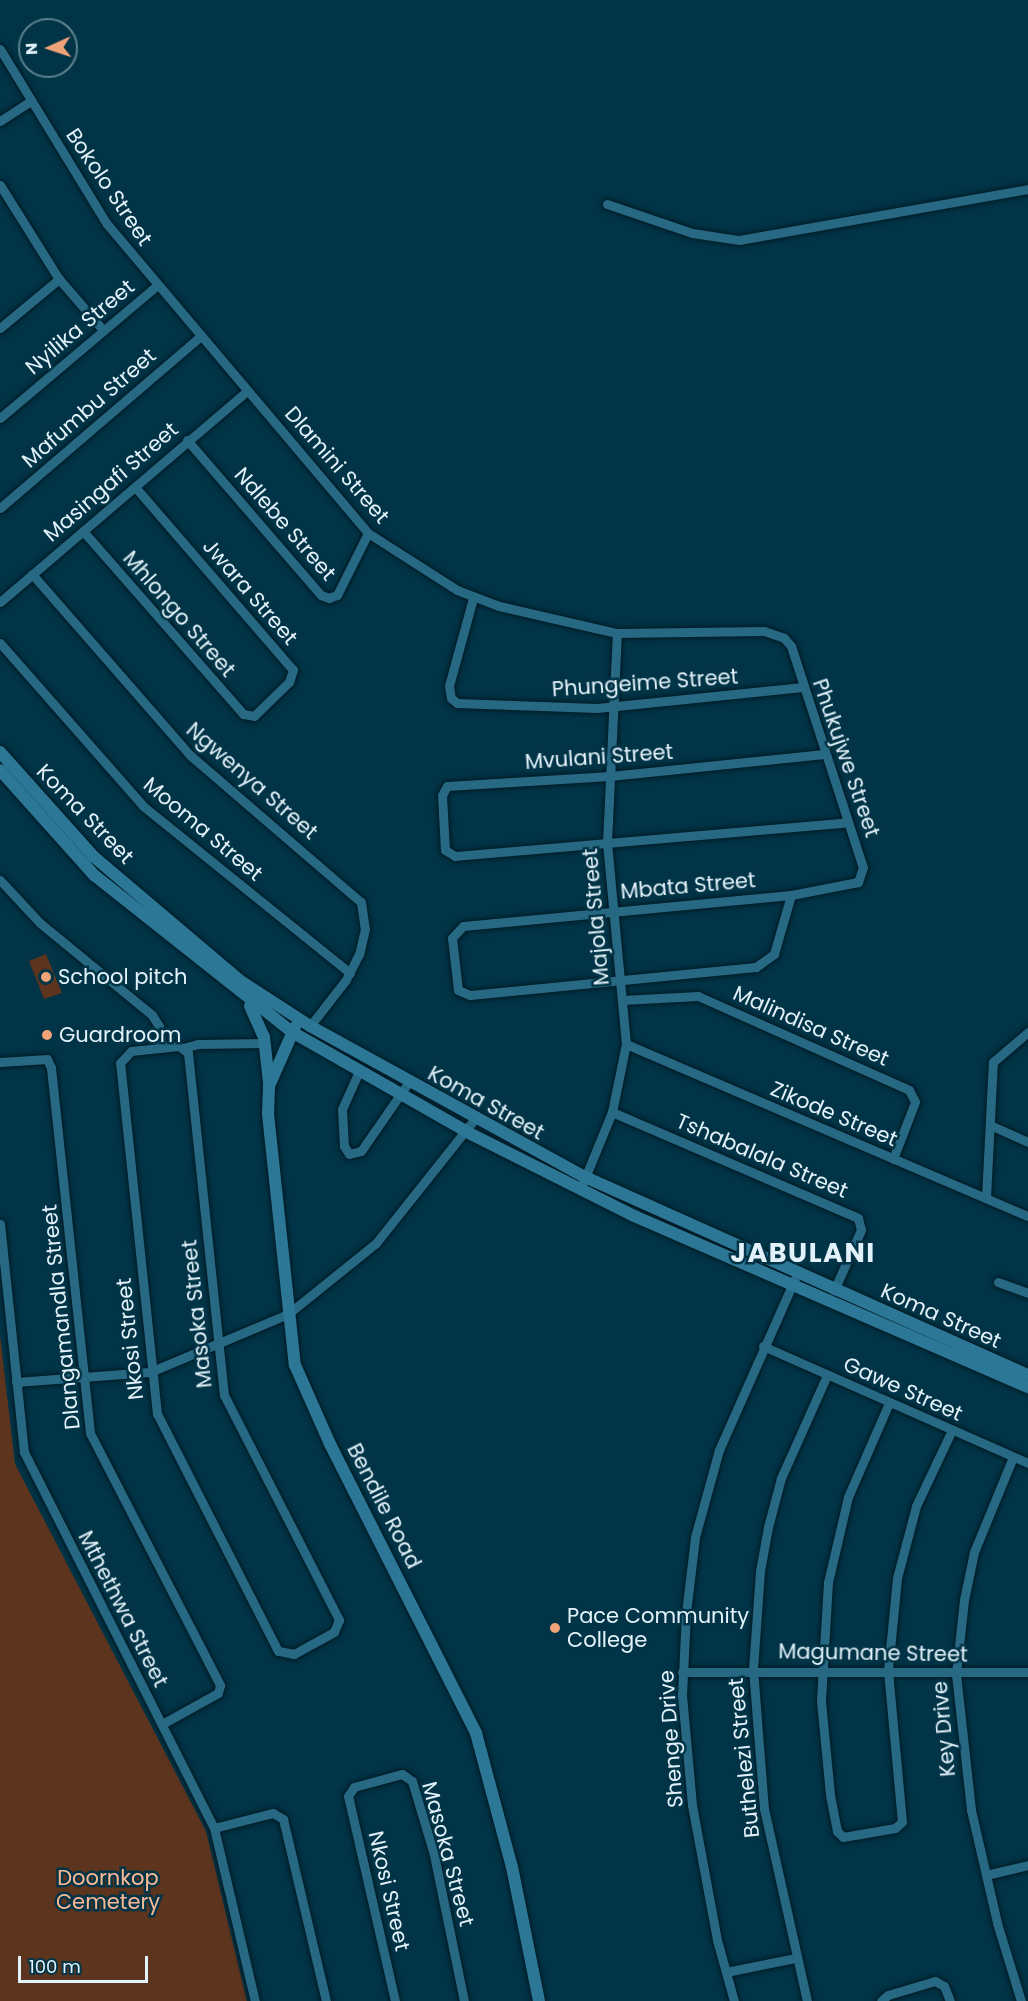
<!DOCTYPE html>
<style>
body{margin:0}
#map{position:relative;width:1028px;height:2001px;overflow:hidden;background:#013446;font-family:Poppins,sans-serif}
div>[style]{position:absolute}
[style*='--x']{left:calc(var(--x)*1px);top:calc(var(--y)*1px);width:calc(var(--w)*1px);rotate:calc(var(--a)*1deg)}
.green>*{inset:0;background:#5d351f}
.roads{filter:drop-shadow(0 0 2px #001a25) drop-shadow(0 0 2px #001a25)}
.street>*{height:9px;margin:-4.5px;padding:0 4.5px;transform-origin:4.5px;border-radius:4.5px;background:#276883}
.secondary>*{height:12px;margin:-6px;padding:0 6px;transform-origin:6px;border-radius:6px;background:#2d7796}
.dots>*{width:16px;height:16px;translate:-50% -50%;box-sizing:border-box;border:3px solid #013446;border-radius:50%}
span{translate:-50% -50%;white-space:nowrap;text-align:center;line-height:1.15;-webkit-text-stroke:5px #013446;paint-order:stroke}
.street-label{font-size:21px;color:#e3f2fa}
.poi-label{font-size:21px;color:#e3f2fa}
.left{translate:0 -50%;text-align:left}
.park-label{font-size:21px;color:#fcb996}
.district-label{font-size:27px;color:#e3f2fa;font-weight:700;letter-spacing:1.5px}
.north{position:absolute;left:18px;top:18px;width:60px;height:60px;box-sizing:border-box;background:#013446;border:2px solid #5b808e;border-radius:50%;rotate:267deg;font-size:16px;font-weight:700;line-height:24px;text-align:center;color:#e3f2fa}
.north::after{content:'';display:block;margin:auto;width:21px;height:27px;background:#f0a279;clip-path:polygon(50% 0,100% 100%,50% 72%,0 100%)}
.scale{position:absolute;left:18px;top:1956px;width:130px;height:27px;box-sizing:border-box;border:3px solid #e3f2fa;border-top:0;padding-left:8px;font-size:18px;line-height:21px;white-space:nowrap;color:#e3f2fa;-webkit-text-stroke:4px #013446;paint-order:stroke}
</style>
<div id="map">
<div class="green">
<i style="clip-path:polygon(46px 954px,62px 993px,44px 999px,29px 961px)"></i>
<i style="clip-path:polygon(0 1335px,15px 1464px,206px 1831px,247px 2001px,0 2001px)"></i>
</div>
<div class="roads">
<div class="street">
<i style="--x:0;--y:49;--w:205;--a:58.6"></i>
<i style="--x:107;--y:224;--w:404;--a:49.8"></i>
<i style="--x:368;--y:533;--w:106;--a:32.6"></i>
<i style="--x:457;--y:590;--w:45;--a:20.9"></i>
<i style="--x:499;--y:606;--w:121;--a:12.9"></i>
<i style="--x:617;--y:633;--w:147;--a:-0.8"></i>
<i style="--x:764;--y:631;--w:21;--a:19"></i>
<i style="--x:784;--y:638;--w:11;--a:49"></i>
<i style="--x:791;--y:646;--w:232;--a:72"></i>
<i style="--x:863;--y:867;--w:16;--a:108"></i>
<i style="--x:858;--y:882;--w:68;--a:169"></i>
<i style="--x:791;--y:895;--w:329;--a:174.6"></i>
<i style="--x:463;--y:926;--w:16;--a:133"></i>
<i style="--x:452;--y:938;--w:52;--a:83.4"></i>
<i style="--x:458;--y:990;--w:13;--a:23"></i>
<i style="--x:470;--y:995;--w:287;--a:-5.6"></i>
<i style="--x:756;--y:967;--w:22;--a:-36"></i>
<i style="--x:774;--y:954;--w:61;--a:-73.9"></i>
<i style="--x:0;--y:121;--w:37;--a:-33"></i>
<i style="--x:0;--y:185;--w:111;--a:57.9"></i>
<i style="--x:59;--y:279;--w:67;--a:49.2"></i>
<i style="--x:607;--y:204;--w:90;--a:18.8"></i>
<i style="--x:692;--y:233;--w:48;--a:8.5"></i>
<i style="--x:739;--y:240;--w:293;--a:-10"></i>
<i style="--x:0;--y:328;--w:77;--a:-39.7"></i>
<i style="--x:0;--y:418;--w:204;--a:-40.2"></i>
<i style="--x:187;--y:440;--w:205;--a:49.2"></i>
<i style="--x:321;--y:595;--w:9;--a:21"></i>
<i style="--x:329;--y:598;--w:9;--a:-21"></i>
<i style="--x:337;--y:595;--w:69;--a:-63.4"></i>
<i style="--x:0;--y:508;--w:265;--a:-40.6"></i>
<i style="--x:83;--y:531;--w:243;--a:48.8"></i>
<i style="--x:243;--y:714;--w:11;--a:10"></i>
<i style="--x:254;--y:716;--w:49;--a:-44.2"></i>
<i style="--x:289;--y:682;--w:13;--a:-72"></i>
<i style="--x:293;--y:670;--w:242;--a:-130.8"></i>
<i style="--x:32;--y:574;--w:242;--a:48.9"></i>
<i style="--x:191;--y:756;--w:224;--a:40.7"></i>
<i style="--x:361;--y:902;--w:27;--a:82"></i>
<i style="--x:365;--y:929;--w:26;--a:103"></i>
<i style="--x:359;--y:954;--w:30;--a:117"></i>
<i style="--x:345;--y:981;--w:57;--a:127.9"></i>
<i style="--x:473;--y:598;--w:91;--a:105.3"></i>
<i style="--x:449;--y:686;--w:12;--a:81"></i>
<i style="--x:451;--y:698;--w:8;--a:40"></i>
<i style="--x:457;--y:703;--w:140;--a:2"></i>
<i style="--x:597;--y:708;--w:207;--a:-5.8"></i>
<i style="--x:0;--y:602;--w:325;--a:-40.5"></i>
<i style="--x:0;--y:643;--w:217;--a:48.7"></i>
<i style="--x:143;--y:806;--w:266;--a:38.9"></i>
<i style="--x:824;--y:754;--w:215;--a:174.1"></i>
<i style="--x:610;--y:776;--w:163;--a:176.5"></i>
<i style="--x:447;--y:786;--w:10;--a:119"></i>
<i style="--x:442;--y:795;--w:55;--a:86.9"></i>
<i style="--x:445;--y:850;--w:12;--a:31"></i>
<i style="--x:455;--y:856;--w:394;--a:-4.9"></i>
<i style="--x:0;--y:880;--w:59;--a:47.1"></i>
<i style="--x:40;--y:923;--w:145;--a:39.4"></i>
<i style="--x:152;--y:1015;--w:13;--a:58"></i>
<i style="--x:159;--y:1026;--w:22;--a:82"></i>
<i style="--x:622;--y:1000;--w:76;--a:-3"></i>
<i style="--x:698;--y:996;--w:231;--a:24"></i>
<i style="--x:909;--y:1090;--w:13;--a:63"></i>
<i style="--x:915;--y:1102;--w:61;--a:111.1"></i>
<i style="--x:626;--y:1044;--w:437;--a:23.2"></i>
<i style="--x:179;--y:1046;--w:11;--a:38"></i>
<i style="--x:188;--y:1053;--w:344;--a:84"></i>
<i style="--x:224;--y:1395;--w:253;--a:62.9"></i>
<i style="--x:339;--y:1620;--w:13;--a:113"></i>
<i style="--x:334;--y:1632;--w:46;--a:151.2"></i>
<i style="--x:294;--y:1654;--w:16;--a:-169"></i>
<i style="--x:278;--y:1651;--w:266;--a:-117"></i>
<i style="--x:157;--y:1414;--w:353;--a:-96"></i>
<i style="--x:120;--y:1063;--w:16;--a:-47"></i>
<i style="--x:131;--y:1051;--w:48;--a:-5.9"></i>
<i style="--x:183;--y:1048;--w:16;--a:-15"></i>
<i style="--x:198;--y:1044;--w:67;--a:-0.9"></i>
<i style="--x:0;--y:1062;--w:47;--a:-3.7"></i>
<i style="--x:47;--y:1059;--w:10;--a:66"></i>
<i style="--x:51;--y:1068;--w:367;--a:83.9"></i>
<i style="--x:90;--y:1433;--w:284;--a:62.7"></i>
<i style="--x:220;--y:1685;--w:8;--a:104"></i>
<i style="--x:218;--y:1693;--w:64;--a:151"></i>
<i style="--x:360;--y:1069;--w:44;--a:114.2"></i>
<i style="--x:342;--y:1109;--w:37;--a:87"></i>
<i style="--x:344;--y:1146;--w:9;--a:58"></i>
<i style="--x:349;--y:1154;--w:12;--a:-14"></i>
<i style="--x:361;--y:1151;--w:83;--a:-55.3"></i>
<i style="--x:612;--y:1112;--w:268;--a:23.3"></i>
<i style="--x:858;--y:1218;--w:12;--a:76"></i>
<i style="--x:861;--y:1230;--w:66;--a:114.2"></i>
<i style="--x:990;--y:1125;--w:42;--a:24.1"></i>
<i style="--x:580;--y:1190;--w:84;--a:-67.7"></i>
<i style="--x:612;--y:1112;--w:69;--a:-78.4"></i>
<i style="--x:626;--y:1044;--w:202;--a:-95.4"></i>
<i style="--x:607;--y:843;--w:210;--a:-87.3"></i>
<i style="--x:986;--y:1198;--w:136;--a:-87.1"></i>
<i style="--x:993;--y:1062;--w:46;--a:-40.6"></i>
<i style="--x:0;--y:1224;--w:229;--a:84"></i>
<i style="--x:24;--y:1452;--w:421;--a:63.2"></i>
<i style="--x:214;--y:1828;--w:178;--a:76.7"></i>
<i style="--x:998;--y:1282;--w:32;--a:20"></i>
<i style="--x:763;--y:1346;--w:290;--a:23.8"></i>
<i style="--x:16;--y:1382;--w:134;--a:-4.3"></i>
<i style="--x:150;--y:1372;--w:150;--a:-22.8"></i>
<i style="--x:288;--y:1314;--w:113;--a:-38.9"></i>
<i style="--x:376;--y:1243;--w:157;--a:-51.5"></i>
<i style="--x:889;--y:1403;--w:103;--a:113.6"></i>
<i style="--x:848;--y:1497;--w:87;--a:103.2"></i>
<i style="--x:828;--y:1582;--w:119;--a:93.4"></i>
<i style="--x:821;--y:1701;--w:94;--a:84.5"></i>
<i style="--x:830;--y:1795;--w:37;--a:79"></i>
<i style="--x:837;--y:1831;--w:8;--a:45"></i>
<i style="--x:843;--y:1837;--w:53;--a:-9.8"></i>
<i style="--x:895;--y:1828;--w:9;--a:-41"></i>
<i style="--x:902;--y:1822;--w:153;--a:-95.3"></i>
<i style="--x:888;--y:1670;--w:92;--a:-84.4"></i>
<i style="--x:897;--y:1578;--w:74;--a:-75.2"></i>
<i style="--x:916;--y:1506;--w:84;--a:-64.7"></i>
<i style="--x:1013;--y:1457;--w:103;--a:112.3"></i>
<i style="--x:974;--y:1552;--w:49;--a:101.8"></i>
<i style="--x:964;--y:1600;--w:74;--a:96.2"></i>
<i style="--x:956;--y:1674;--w:137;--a:83.7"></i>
<i style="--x:971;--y:1810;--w:116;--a:77"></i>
<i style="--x:997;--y:1923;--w:82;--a:72.9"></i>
<i style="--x:682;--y:1672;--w:346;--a:0"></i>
<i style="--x:214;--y:1828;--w:61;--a:-14.3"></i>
<i style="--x:273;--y:1813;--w:12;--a:31"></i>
<i style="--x:283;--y:1819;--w:187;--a:76.7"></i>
<i style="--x:986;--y:1875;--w:43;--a:-13.4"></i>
<i style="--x:726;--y:1972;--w:70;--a:-11.5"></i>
<i style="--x:395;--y:2001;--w:210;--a:-102.9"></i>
<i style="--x:348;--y:1796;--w:11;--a:-56"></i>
<i style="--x:354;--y:1787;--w:50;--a:-15.2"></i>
<i style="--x:402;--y:1774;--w:12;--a:35"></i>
<i style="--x:412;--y:1781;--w:77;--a:73.4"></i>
<i style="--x:434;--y:1855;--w:149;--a:78.4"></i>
<i style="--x:734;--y:2001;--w:63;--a:-105.6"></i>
<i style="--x:717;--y:1940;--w:137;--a:-100.5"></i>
<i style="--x:692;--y:1805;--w:110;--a:-95.2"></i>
<i style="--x:682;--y:1695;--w:82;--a:-87.2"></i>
<i style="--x:686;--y:1613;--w:77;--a:-83.2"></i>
<i style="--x:695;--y:1537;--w:90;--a:-74.6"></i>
<i style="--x:719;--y:1450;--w:193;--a:-66.1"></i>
<i style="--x:807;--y:2001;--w:197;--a:-102.6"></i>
<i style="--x:764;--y:1809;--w:140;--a:-94.5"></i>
<i style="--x:753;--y:1669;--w:98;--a:-85.9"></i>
<i style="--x:760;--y:1571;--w:45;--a:-79.7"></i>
<i style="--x:768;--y:1527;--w:51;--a:-75.1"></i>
<i style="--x:781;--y:1478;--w:113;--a:-65.9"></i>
<i style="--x:881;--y:2001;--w:9;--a:-41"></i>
<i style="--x:888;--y:1995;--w:49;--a:-16.6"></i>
<i style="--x:935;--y:1981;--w:10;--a:29"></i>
<i style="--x:944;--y:1986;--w:16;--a:68"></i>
</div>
<div class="secondary">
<i style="--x:0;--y:752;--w:140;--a:48.2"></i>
<i style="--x:93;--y:856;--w:192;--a:40.3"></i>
<i style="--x:239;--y:980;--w:85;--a:32.9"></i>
<i style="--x:310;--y:1026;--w:314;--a:28.8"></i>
<i style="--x:585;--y:1177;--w:485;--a:24.1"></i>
<i style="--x:0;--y:770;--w:141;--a:48.2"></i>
<i style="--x:94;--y:875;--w:253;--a:38.4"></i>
<i style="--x:292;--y:1032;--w:202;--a:29.7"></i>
<i style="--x:467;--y:1132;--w:187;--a:26.7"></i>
<i style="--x:634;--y:1216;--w:430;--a:23.5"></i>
<i style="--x:250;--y:1006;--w:34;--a:66"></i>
<i style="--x:264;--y:1037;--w:45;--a:83.7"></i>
<i style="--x:295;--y:1027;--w:64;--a:113.8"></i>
<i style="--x:269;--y:1086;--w:28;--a:92"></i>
<i style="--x:268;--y:1114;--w:252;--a:83.9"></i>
<i style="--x:295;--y:1365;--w:86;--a:66.1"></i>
<i style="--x:330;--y:1444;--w:324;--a:63.2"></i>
<i style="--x:476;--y:1733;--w:139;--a:75"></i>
<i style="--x:512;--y:1867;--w:137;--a:78.6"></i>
</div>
</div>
<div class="dots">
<i style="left:46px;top:977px;background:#f0a279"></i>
<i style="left:47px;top:1035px;background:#f0a279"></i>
<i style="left:555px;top:1628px;background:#f0a279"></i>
</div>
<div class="street-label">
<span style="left:109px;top:187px;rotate:56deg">Bokolo Street</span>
<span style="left:80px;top:327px;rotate:-40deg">Nyilika Street</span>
<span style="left:89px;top:408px;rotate:-41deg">Mafumbu Street</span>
<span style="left:337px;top:465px;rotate:49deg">Dlamini Street</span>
<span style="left:111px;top:482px;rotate:-41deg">Masingafi Street</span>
<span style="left:285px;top:524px;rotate:49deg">Ndlebe Street</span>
<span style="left:250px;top:592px;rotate:49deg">Jwara Street</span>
<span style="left:179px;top:614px;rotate:49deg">Mhlongo Street</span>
<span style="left:645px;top:683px;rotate:-4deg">Phungeime Street</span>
<span style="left:599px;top:757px;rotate:-4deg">Mvulani Street</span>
<span style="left:846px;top:758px;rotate:71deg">Phukujwe Street</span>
<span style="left:252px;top:781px;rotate:41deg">Ngwenya Street</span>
<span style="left:85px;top:814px;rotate:46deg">Koma Street</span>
<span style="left:203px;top:829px;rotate:40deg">Mooma Street</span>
<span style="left:688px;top:886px;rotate:-5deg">Mbata Street</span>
<span style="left:596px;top:917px;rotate:-95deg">Majola Street</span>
<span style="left:811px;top:1026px;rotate:24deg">Malindisa Street</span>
<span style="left:486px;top:1103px;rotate:29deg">Koma Street</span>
<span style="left:834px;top:1114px;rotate:23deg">Zikode Street</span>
<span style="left:762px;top:1156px;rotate:23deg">Tshabalala Street</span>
<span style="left:197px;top:1314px;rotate:-96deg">Masoka Street</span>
<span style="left:941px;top:1316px;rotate:24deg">Koma Street</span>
<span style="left:61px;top:1317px;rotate:-96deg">Dlangamandla Street</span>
<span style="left:130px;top:1339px;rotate:-96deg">Nkosi Street</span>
<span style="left:903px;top:1389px;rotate:24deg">Gawe Street</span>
<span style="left:384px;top:1506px;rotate:63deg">Bendile Road</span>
<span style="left:123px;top:1609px;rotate:63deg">Mthethwa Street</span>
<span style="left:873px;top:1653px;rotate:1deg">Magumane Street</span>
<span style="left:944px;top:1729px;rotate:-95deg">Key Drive</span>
<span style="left:671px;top:1739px;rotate:-94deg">Shenge Drive</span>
<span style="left:744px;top:1758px;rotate:-96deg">Buthelezi Street</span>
<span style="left:448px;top:1854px;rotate:75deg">Masoka Street</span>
<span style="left:389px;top:1891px;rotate:77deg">Nkosi Street</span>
</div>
<div class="poi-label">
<span class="left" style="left:58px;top:977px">School pitch</span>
<span class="left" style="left:59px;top:1035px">Guardroom</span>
<span class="left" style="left:567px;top:1628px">Pace Community<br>College</span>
</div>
<div class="park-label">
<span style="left:108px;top:1890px">Doornkop<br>Cemetery</span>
</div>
<div class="district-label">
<span style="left:803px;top:1253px">JABULANI</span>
</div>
<div class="north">N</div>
<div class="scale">100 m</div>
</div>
